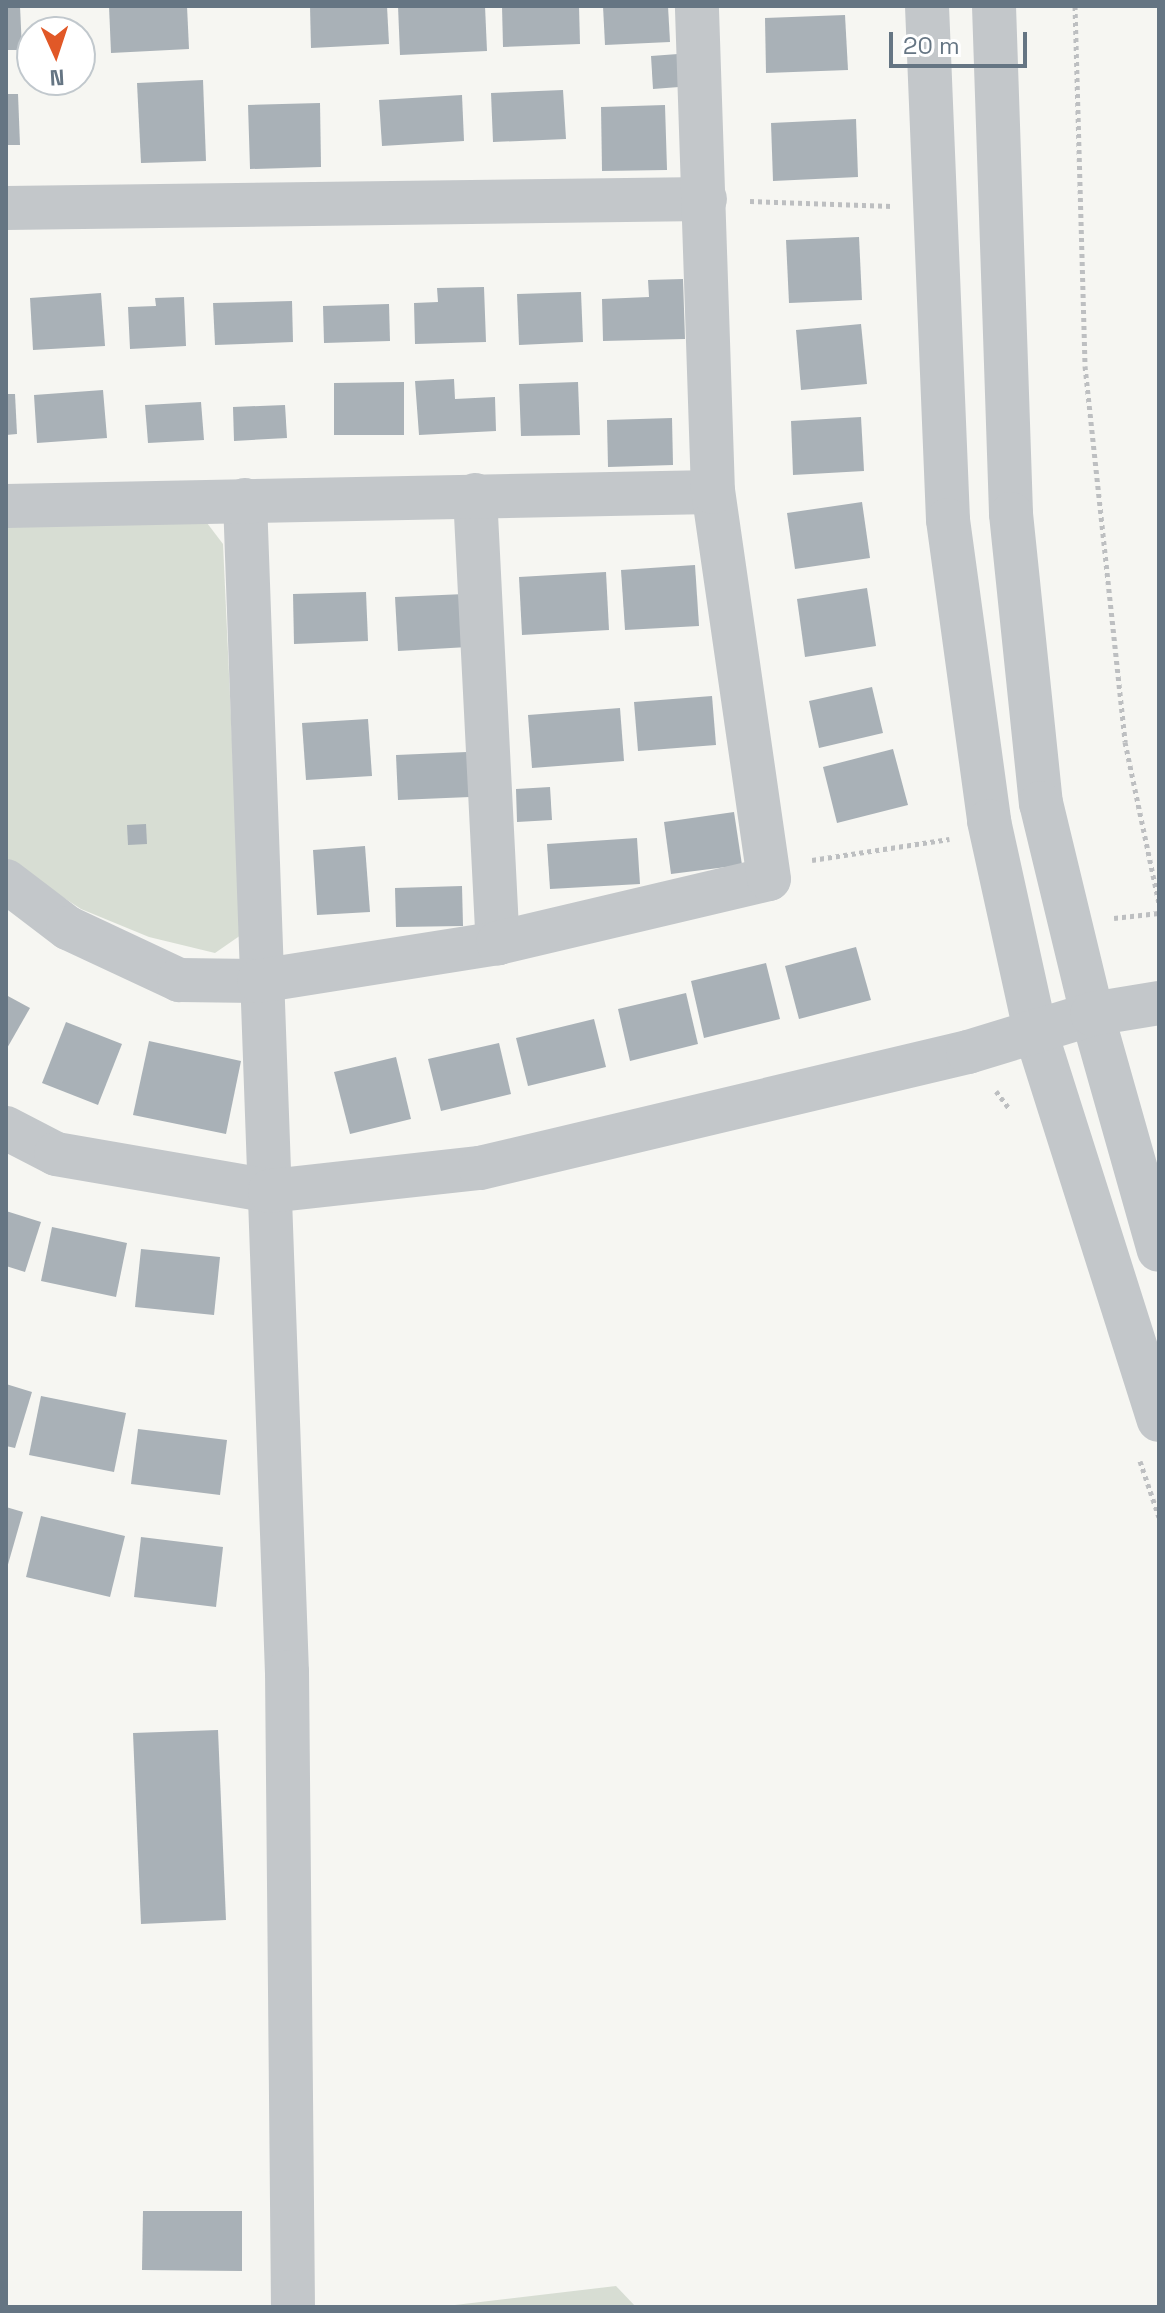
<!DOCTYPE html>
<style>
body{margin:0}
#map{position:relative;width:1165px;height:2313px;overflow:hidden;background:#f6f6f2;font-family:"Space Grotesk",sans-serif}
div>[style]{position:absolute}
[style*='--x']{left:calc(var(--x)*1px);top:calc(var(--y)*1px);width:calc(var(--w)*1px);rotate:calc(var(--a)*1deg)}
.green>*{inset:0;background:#d7ddd3}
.building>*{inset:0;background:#a9b1b7}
.path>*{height:5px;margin-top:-2.5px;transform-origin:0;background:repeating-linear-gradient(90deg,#bdbfc1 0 4px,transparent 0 8px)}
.minor>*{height:44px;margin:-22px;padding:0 22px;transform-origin:22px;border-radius:22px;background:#c3c7ca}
span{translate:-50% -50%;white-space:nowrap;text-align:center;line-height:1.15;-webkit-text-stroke:8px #fff;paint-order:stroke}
.frame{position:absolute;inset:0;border:8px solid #657583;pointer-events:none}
.north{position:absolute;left:16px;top:16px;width:80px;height:80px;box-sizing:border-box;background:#fff;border:2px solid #c1c8cd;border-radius:50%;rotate:177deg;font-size:22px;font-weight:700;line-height:32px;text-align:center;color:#657583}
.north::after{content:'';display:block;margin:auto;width:28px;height:36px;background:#e15827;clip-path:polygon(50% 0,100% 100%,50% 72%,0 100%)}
.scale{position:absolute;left:889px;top:32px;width:138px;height:36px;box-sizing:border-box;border:4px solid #657583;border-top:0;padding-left:10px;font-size:24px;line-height:28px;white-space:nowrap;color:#657583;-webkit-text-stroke:6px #fff;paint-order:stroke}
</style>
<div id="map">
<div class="green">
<i style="clip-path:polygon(204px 519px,223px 544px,241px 935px,215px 953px,149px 937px,81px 909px,6px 860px,6px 521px)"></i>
<i style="clip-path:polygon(616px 2286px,636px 2307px,438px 2307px)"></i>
</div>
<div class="building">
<i style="clip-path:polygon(6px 6px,20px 6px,22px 50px,6px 50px)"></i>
<i style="clip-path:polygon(109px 6px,187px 6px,189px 49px,111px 53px)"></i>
<i style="clip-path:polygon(310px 6px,387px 6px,389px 44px,311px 48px)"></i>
<i style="clip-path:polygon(398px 6px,485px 6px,487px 51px,400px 55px)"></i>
<i style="clip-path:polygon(502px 6px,579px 6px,580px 44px,503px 47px)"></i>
<i style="clip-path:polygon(603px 6px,668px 6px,670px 42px,605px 45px)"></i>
<i style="clip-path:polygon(845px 15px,848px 70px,766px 73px,765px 18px)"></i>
<i style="clip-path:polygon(678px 54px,679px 87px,653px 89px,651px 56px)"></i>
<i style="clip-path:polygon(203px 80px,206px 161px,141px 163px,137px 83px)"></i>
<i style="clip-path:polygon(563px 90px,566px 139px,493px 142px,491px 93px)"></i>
<i style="clip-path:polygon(6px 94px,18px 94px,20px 145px,6px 145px)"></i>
<i style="clip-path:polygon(462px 95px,464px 141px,382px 146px,379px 100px)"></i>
<i style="clip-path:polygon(320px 103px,321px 167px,250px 169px,248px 105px)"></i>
<i style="clip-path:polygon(665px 105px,667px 170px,602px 171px,601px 107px)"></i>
<i style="clip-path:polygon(856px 119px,858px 177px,773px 181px,771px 123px)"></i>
<i style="clip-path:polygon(859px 237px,862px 300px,789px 303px,786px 240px)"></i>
<i style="clip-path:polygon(683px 279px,685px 339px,603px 341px,602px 299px,649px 297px,648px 280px)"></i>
<i style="clip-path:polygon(484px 287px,486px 342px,415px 344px,414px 303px,438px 302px,437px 288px)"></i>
<i style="clip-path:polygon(581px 292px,583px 342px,519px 345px,517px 294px)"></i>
<i style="clip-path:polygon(101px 293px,105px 346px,33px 350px,30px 298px)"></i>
<i style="clip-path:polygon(184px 297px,186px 346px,130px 349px,128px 307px,156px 306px,155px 298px)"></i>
<i style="clip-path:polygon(292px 301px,293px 342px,215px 345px,213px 303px)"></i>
<i style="clip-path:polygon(389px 304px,390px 341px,324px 343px,323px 306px)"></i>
<i style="clip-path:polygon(861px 324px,867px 384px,801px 390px,796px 330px)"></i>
<i style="clip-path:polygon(454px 379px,455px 399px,495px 397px,496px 431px,419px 435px,415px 381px)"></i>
<i style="clip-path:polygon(404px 382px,404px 435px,334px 435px,334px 383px)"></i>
<i style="clip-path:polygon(578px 382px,580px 435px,521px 436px,519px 384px)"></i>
<i style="clip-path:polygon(103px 390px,107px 438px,37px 443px,34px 395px)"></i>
<i style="clip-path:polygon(6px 394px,15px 394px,17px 434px,6px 435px)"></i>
<i style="clip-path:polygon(201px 402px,204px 440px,148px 443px,145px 405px)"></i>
<i style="clip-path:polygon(285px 405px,287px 438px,234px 441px,233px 407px)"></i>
<i style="clip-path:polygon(861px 417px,864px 471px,793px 475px,791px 421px)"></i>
<i style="clip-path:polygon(672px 418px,673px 465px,608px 467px,607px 420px)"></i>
<i style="clip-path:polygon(862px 502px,870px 558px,795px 569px,787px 513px)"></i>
<i style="clip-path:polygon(695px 565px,699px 626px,625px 630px,621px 570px)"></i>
<i style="clip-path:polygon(606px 572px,609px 630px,522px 635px,519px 577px)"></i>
<i style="clip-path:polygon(867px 588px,876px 646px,805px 657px,797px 599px)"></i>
<i style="clip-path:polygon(366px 592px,368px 641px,294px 644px,293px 594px)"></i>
<i style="clip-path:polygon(465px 594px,468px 647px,398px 651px,395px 597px)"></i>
<i style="clip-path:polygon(872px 687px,883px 733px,819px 748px,809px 701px)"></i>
<i style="clip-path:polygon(712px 696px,716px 745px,638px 751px,634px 702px)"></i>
<i style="clip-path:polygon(620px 708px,624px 761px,532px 768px,528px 715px)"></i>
<i style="clip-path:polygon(368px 719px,372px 776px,306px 780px,302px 723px)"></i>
<i style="clip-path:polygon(893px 749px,908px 805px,837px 823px,823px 767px)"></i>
<i style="clip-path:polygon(467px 752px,470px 797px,398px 800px,396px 755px)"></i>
<i style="clip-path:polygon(550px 787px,552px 820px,517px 822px,516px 789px)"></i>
<i style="clip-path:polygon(734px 812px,742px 865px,671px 874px,664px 822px)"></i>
<i style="clip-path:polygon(146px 824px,147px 844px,128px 845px,127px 825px)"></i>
<i style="clip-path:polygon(637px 838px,640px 884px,550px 889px,547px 844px)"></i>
<i style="clip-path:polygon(365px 846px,370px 912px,317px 915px,313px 850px)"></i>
<i style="clip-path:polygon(462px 886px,463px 926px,396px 927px,395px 888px)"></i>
<i style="clip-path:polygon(856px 947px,871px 1000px,799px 1019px,785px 966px)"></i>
<i style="clip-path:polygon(766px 963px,780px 1019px,704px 1038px,691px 981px)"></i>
<i style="clip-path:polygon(686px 993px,698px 1044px,630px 1061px,618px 1009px)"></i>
<i style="clip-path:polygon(6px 995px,30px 1008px,6px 1050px)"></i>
<i style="clip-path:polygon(594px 1019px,606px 1067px,528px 1086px,516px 1038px)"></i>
<i style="clip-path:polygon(66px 1022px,122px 1044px,98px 1105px,42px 1083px)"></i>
<i style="clip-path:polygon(149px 1041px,241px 1061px,226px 1134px,133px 1115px)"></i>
<i style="clip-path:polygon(499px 1043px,511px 1094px,441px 1111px,428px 1059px)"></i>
<i style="clip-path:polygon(396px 1057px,411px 1119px,350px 1134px,334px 1072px)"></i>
<i style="clip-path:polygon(6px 1211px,41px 1222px,25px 1272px,6px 1266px)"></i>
<i style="clip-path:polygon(52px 1227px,127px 1243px,116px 1297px,41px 1281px)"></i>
<i style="clip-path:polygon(141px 1249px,220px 1257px,214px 1315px,135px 1307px)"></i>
<i style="clip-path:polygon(6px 1384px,32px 1392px,15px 1448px,6px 1446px)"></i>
<i style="clip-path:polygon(41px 1396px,126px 1413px,114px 1472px,29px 1455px)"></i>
<i style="clip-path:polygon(138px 1429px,227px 1440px,220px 1495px,131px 1484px)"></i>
<i style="clip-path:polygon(6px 1507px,23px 1512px,7px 1568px,6px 1568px)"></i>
<i style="clip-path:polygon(41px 1516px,125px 1536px,110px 1597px,26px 1577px)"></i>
<i style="clip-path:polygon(141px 1537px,223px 1547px,216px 1607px,134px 1597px)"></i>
<i style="clip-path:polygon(218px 1730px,226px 1920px,141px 1924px,133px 1733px)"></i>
<i style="clip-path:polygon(143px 2211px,242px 2211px,242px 2271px,142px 2270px)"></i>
</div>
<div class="path">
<i style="--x:1075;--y:6;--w:360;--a:88.4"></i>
<i style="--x:1085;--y:366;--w:378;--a:83.9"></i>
<i style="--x:1125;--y:742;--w:166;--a:78.1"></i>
<i style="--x:750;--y:201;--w:142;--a:2"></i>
<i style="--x:812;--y:860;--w:139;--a:-8.7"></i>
<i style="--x:1114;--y:918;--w:45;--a:-6.3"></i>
<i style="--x:996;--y:1091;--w:21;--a:53"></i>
<i style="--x:1140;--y:1461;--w:59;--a:71.3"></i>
</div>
<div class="minor">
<i style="--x:927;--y:6;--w:514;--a:87.66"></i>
<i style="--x:948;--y:520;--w:304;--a:82.2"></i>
<i style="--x:989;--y:821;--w:214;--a:77.6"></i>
<i style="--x:1035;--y:1030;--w:409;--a:72.4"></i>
<i style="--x:994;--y:6;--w:508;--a:88.08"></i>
<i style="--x:1011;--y:514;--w:291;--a:84.1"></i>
<i style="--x:1041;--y:803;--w:217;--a:76.4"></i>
<i style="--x:1092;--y:1014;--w:245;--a:74.2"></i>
<i style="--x:6;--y:208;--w:699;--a:-0.74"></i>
<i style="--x:475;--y:495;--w:449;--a:87.1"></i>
<i style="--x:245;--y:500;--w:1173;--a:87.95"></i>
<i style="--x:287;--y:1672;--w:635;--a:89.46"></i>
<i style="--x:6;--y:506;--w:707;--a:-1.13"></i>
<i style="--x:6;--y:881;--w:78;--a:37.2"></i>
<i style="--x:68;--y:928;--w:123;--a:25.1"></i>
<i style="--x:179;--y:980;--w:80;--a:0.7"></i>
<i style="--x:259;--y:981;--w:242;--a:-9"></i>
<i style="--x:498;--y:943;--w:278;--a:-13.3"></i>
<i style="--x:769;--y:879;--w:391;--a:-98.2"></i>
<i style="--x:713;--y:492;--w:486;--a:-91.9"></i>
<i style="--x:6;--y:1128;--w:56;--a:27.5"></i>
<i style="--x:56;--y:1154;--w:217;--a:9.8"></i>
<i style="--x:270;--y:1191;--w:211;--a:-6.3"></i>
<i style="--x:480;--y:1168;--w:502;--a:-13.37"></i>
<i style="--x:968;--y:1052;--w:130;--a:-17"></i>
<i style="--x:1092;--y:1014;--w:68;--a:-9.3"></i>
</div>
<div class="frame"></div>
<div class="north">N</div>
<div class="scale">20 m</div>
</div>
